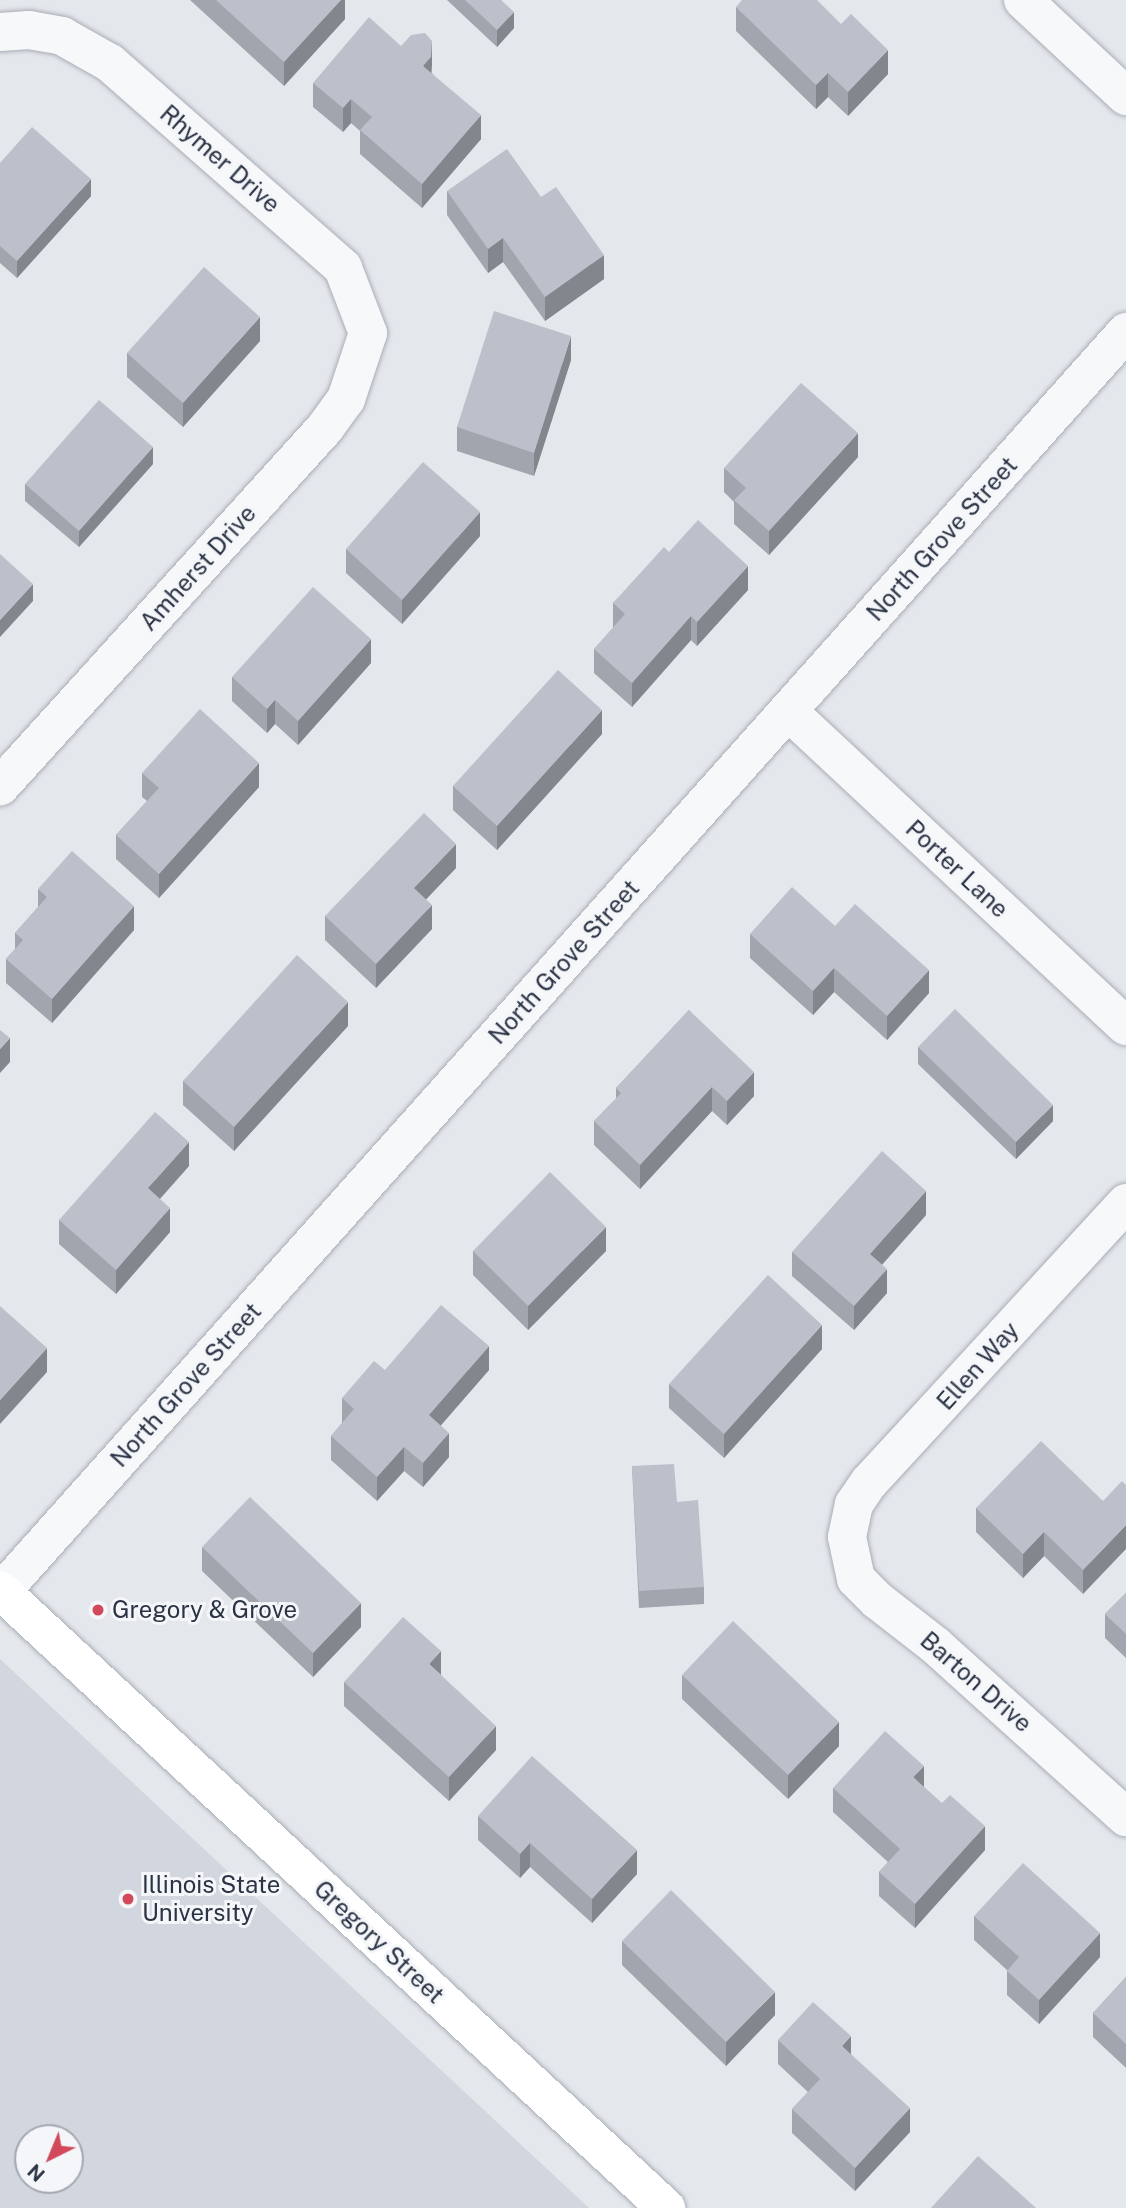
<!DOCTYPE html>
<style>
body{margin:0}
#map{position:relative;width:1126px;height:2208px;overflow:hidden;background:#e4e7ec;font-family:"Public Sans",sans-serif}
div>[style]{position:absolute}
[style*='--x']{left:calc(var(--x)*1px);top:calc(var(--y)*1px);width:calc(var(--w)*1px);rotate:calc(var(--a)*1deg)}
.built>*{inset:0;background:#d2d6de}
.roads{filter:drop-shadow(0 0 2px #a9aeb7) drop-shadow(0 0 2px #a9aeb7)}
.minor>*{height:38px;margin:-19px;padding:0 19px;transform-origin:19px;border-radius:19px;background:#f7f8fa}
.secondary>*{height:38px;margin:-19px;padding:0 19px;transform-origin:19px;border-radius:19px;background:#fff}
.wall>*{inset:0;background:#a1a5ae}
.shaded-wall>*{inset:0;background:#83868d}
.building>*{inset:0;background:#bbc0ca}
.dots>*{width:19px;height:19px;translate:-50% -50%;box-sizing:border-box;border:4px solid #f4f6f9;border-radius:50%}
span{translate:-50% -50%;white-space:nowrap;text-align:center;line-height:1.15;-webkit-text-stroke:6px #f4f6f9;paint-order:stroke}
.street-label{font-size:24px;color:#2b3445}
.poi-label{font-size:24px;color:#2b3445}
.left{translate:0 -50%;text-align:left}
.north{position:absolute;left:14px;top:2124px;width:70px;height:70px;box-sizing:border-box;background:#f4f6f9;border:2px solid #a4a8b1;border-radius:50%;rotate:223deg;font-size:19px;font-weight:700;line-height:28px;text-align:center;color:#2b3445}
.north::after{content:'';display:block;margin:auto;width:24px;height:32px;background:#d1495b;clip-path:polygon(50% 0,100% 100%,50% 72%,0 100%)}
</style>
<div id="map">
<div class="built">
<i style="clip-path:polygon(evenodd,0 1659px,589px 2208px,0 2208px,0 1659px,28px 2138px,70px 2138px,70px 2180px,28px 2180px,28px 2138px)"></i>
</div>
<div class="roads">
<div class="minor">
<i style="--x:1023;--y:0;--w:141;--a:43"></i>
<i style="--x:0;--y:32;--w:29;--a:-4"></i>
<i style="--x:29;--y:30;--w:34;--a:10"></i>
<i style="--x:62;--y:36;--w:55;--a:29.4"></i>
<i style="--x:110;--y:63;--w:310;--a:41.3"></i>
<i style="--x:343;--y:268;--w:70;--a:69"></i>
<i style="--x:368;--y:333;--w:70;--a:108.4"></i>
<i style="--x:346;--y:399;--w:36;--a:126"></i>
<i style="--x:325;--y:428;--w:484;--a:132.2"></i>
<i style="--x:788;--y:711;--w:462;--a:43"></i>
<i style="--x:1126;--y:1203;--w:379;--a:132.6"></i>
<i style="--x:869;--y:1482;--w:27;--a:124"></i>
<i style="--x:854;--y:1504;--w:34;--a:102"></i>
<i style="--x:847;--y:1537;--w:43;--a:77.9"></i>
<i style="--x:856;--y:1579;--w:30;--a:45"></i>
<i style="--x:877;--y:1600;--w:75;--a:37.9"></i>
<i style="--x:936;--y:1646;--w:256;--a:42"></i>
<i style="--x:2;--y:1591;--w:1688;--a:-48.24"></i>
</div>
<div class="secondary">
<i style="--x:0;--y:1590;--w:909;--a:42.86"></i>
</div>
</div>
<div class="wall">
<i style="clip-path:polygon(190px 0,345px 0,345px 19px,284px 86px)"></i>
<i style="clip-path:polygon(447px 0,501px 0,514px 28px,497px 47px)"></i>
<i style="clip-path:polygon(736px 7px,888px 74px,848px 116px,828px 97px,816px 109px,736px 31px)"></i>
<i style="clip-path:polygon(432px 73px,481px 139px,422px 208px,360px 154px,360px 131px,351px 123px,343px 132px,313px 107px,313px 83px)"></i>
<i style="clip-path:polygon(0 163px,91px 196px,17px 278px,0 263px)"></i>
<i style="clip-path:polygon(447px 191px,541px 197px,604px 279px,545px 321px,503px 262px,488px 273px,447px 215px)"></i>
<i style="clip-path:polygon(260px 341px,183px 427px,127px 377px,127px 353px)"></i>
<i style="clip-path:polygon(571px 360px,534px 476px,457px 451px,457px 427px)"></i>
<i style="clip-path:polygon(858px 457px,769px 555px,734px 524px,734px 502px,724px 492px,724px 468px)"></i>
<i style="clip-path:polygon(153px 464px,79px 547px,25px 501px,25px 484px)"></i>
<i style="clip-path:polygon(480px 536px,402px 624px,346px 573px,346px 549px)"></i>
<i style="clip-path:polygon(669px 552px,748px 590px,697px 646px,691px 640px,632px 707px,594px 673px,594px 649px,613px 628px,613px 603px)"></i>
<i style="clip-path:polygon(371px 663px,298px 745px,275px 724px,267px 733px,232px 701px,232px 677px)"></i>
<i style="clip-path:polygon(602px 734px,497px 850px,453px 810px,453px 786px)"></i>
<i style="clip-path:polygon(142px 773px,259px 787px,159px 898px,116px 859px,116px 835px,147px 801px,142px 797px)"></i>
<i style="clip-path:polygon(456px 868px,426px 899px,432px 929px,376px 988px,325px 940px,325px 916px)"></i>
<i style="clip-path:polygon(38px 889px,134px 930px,52px 1023px,6px 983px,6px 959px,15px 949px,15px 933px,38px 907px)"></i>
<i style="clip-path:polygon(835px 926px,929px 993px,887px 1040px,834px 992px,813px 1015px,750px 958px,750px 934px)"></i>
<i style="clip-path:polygon(689px 1010px,754px 1096px,727px 1125px,712px 1111px,640px 1189px,594px 1145px,594px 1121px,616px 1099px,616px 1088px)"></i>
<i style="clip-path:polygon(348px 1026px,234px 1151px,183px 1105px,183px 1081px)"></i>
<i style="clip-path:polygon(918px 1047px,1053px 1121px,1016px 1159px,918px 1064px)"></i>
<i style="clip-path:polygon(189px 1166px,160px 1199px,170px 1232px,116px 1294px,59px 1244px,59px 1220px)"></i>
<i style="clip-path:polygon(926px 1215px,882px 1265px,887px 1293px,854px 1330px,792px 1276px,792px 1252px)"></i>
<i style="clip-path:polygon(473px 1251px,606px 1251px,528px 1330px,473px 1275px)"></i>
<i style="clip-path:polygon(822px 1349px,724px 1458px,669px 1408px,669px 1384px)"></i>
<i style="clip-path:polygon(385px 1370px,489px 1370px,441px 1425px,449px 1457px,423px 1487px,404px 1471px,377px 1501px,331px 1460px,331px 1436px,342px 1423px,342px 1398px)"></i>
<i style="clip-path:polygon(632px 1466px,704px 1587px,704px 1604px,639px 1608px)"></i>
<i style="clip-path:polygon(1103px 1501px,1083px 1594px,1044px 1556px,1023px 1578px,976px 1532px,976px 1508px)"></i>
<i style="clip-path:polygon(202px 1547px,361px 1627px,313px 1677px,202px 1571px)"></i>
<i style="clip-path:polygon(1126px 1593px,1126px 1658px,1105px 1638px,1105px 1614px)"></i>
<i style="clip-path:polygon(441px 1675px,496px 1750px,449px 1801px,344px 1706px,344px 1682px)"></i>
<i style="clip-path:polygon(682px 1675px,839px 1746px,788px 1799px,682px 1699px)"></i>
<i style="clip-path:polygon(924px 1787px,985px 1850px,915px 1928px,879px 1896px,879px 1872px,888px 1862px,833px 1812px,833px 1788px)"></i>
<i style="clip-path:polygon(478px 1816px,637px 1874px,592px 1923px,530px 1867px,520px 1878px,478px 1840px)"></i>
<i style="clip-path:polygon(974px 1916px,1100px 1957px,1039px 2024px,1007px 1995px,1007px 1970px,974px 1940px)"></i>
<i style="clip-path:polygon(622px 1941px,775px 2015px,726px 2066px,622px 1965px)"></i>
<i style="clip-path:polygon(1126px 1977px,1126px 2068px,1093px 2037px,1093px 2013px)"></i>
<i style="clip-path:polygon(778px 2040px,851px 2054px,910px 2132px,855px 2191px,792px 2133px,792px 2109px,808px 2092px,778px 2064px)"></i>
</div>
<div class="shaded-wall">
<i style="clip-path:polygon(341px 0,345px 0,345px 19px,284px 86px,284px 62px)"></i>
<i style="clip-path:polygon(514px 12px,514px 28px,497px 47px,497px 30px)"></i>
<i style="clip-path:polygon(432px 41px,432px 65px,431px 81px,423px 66px)"></i>
<i style="clip-path:polygon(888px 50px,888px 74px,848px 116px,848px 92px)"></i>
<i style="clip-path:polygon(828px 73px,828px 97px,816px 109px,816px 85px)"></i>
<i style="clip-path:polygon(351px 99px,351px 123px,343px 132px,343px 108px)"></i>
<i style="clip-path:polygon(481px 115px,481px 139px,422px 208px,422px 184px)"></i>
<i style="clip-path:polygon(91px 179px,91px 196px,17px 278px,17px 261px)"></i>
<i style="clip-path:polygon(503px 238px,503px 262px,488px 273px,488px 249px)"></i>
<i style="clip-path:polygon(604px 255px,604px 279px,545px 321px,545px 297px)"></i>
<i style="clip-path:polygon(260px 317px,260px 341px,183px 427px,183px 403px)"></i>
<i style="clip-path:polygon(571px 336px,571px 360px,534px 476px,534px 453px)"></i>
<i style="clip-path:polygon(858px 433px,858px 457px,769px 555px,769px 531px)"></i>
<i style="clip-path:polygon(153px 447px,153px 464px,79px 547px,79px 531px)"></i>
<i style="clip-path:polygon(480px 512px,480px 536px,402px 624px,402px 600px)"></i>
<i style="clip-path:polygon(748px 566px,748px 590px,697px 646px,697px 622px)"></i>
<i style="clip-path:polygon(33px 584px,33px 601px,0 637px,0 620px)"></i>
<i style="clip-path:polygon(691px 616px,691px 640px,632px 707px,632px 683px)"></i>
<i style="clip-path:polygon(371px 639px,371px 663px,298px 745px,298px 721px)"></i>
<i style="clip-path:polygon(275px 700px,275px 724px,267px 733px,267px 709px)"></i>
<i style="clip-path:polygon(602px 710px,602px 734px,497px 850px,497px 826px)"></i>
<i style="clip-path:polygon(259px 763px,259px 787px,159px 898px,159px 874px)"></i>
<i style="clip-path:polygon(456px 844px,456px 868px,414px 912px,414px 888px)"></i>
<i style="clip-path:polygon(432px 905px,432px 929px,376px 988px,376px 964px)"></i>
<i style="clip-path:polygon(134px 906px,134px 930px,52px 1023px,52px 999px)"></i>
<i style="clip-path:polygon(834px 968px,834px 992px,813px 1015px,813px 991px)"></i>
<i style="clip-path:polygon(929px 970px,929px 993px,887px 1040px,887px 1016px)"></i>
<i style="clip-path:polygon(348px 1002px,348px 1026px,234px 1151px,234px 1127px)"></i>
<i style="clip-path:polygon(10px 1038px,10px 1062px,0 1073px,0 1049px)"></i>
<i style="clip-path:polygon(754px 1072px,754px 1096px,727px 1125px,727px 1101px)"></i>
<i style="clip-path:polygon(712px 1087px,712px 1111px,640px 1189px,640px 1165px)"></i>
<i style="clip-path:polygon(1053px 1105px,1053px 1121px,1016px 1159px,1016px 1142px)"></i>
<i style="clip-path:polygon(189px 1142px,189px 1166px,148px 1212px,148px 1188px)"></i>
<i style="clip-path:polygon(926px 1191px,926px 1215px,870px 1278px,870px 1254px)"></i>
<i style="clip-path:polygon(170px 1208px,170px 1232px,116px 1294px,116px 1270px)"></i>
<i style="clip-path:polygon(606px 1227px,606px 1251px,528px 1330px,528px 1306px)"></i>
<i style="clip-path:polygon(887px 1269px,887px 1293px,854px 1330px,854px 1306px)"></i>
<i style="clip-path:polygon(822px 1325px,822px 1349px,724px 1458px,724px 1434px)"></i>
<i style="clip-path:polygon(489px 1346px,489px 1370px,429px 1439px,429px 1415px)"></i>
<i style="clip-path:polygon(47px 1348px,47px 1372px,0 1424px,0 1400px)"></i>
<i style="clip-path:polygon(449px 1433px,449px 1457px,423px 1487px,423px 1463px)"></i>
<i style="clip-path:polygon(404px 1447px,404px 1471px,377px 1501px,377px 1477px)"></i>
<i style="clip-path:polygon(1126px 1525px,1126px 1549px,1083px 1594px,1083px 1570px)"></i>
<i style="clip-path:polygon(1044px 1532px,1044px 1556px,1023px 1578px,1023px 1554px)"></i>
<i style="clip-path:polygon(361px 1603px,361px 1627px,313px 1677px,313px 1653px)"></i>
<i style="clip-path:polygon(441px 1651px,441px 1675px,429px 1664px)"></i>
<i style="clip-path:polygon(839px 1722px,839px 1746px,788px 1799px,788px 1775px)"></i>
<i style="clip-path:polygon(496px 1726px,496px 1750px,449px 1801px,449px 1777px)"></i>
<i style="clip-path:polygon(924px 1766px,924px 1790px,913px 1777px)"></i>
<i style="clip-path:polygon(985px 1826px,985px 1850px,915px 1928px,915px 1904px)"></i>
<i style="clip-path:polygon(530px 1843px,530px 1867px,520px 1878px,520px 1854px)"></i>
<i style="clip-path:polygon(637px 1850px,637px 1874px,592px 1923px,592px 1899px)"></i>
<i style="clip-path:polygon(1100px 1933px,1100px 1957px,1039px 2024px,1039px 2000px)"></i>
<i style="clip-path:polygon(775px 1992px,775px 2015px,726px 2066px,726px 2042px)"></i>
<i style="clip-path:polygon(851px 2036px,851px 2060px,842px 2046px)"></i>
<i style="clip-path:polygon(910px 2108px,910px 2132px,855px 2191px,855px 2168px)"></i>
</div>
<div class="building">
<i style="clip-path:polygon(216px 0,341px 0,284px 62px)"></i>
<i style="clip-path:polygon(465px 0,501px 0,514px 12px,497px 30px)"></i>
<i style="clip-path:polygon(742px 0,817px 0,841px 24px,851px 14px,888px 50px,848px 92px,828px 73px,816px 85px,736px 7px)"></i>
<i style="clip-path:polygon(369px 17px,401px 46px,411px 35px,425px 33px,432px 41px,431px 57px,423px 66px,481px 115px,422px 184px,360px 130px,372px 117px,351px 99px,343px 108px,313px 83px)"></i>
<i style="clip-path:polygon(32px 127px,91px 179px,17px 261px,0 246px,0 163px)"></i>
<i style="clip-path:polygon(507px 149px,541px 197px,556px 187px,604px 255px,545px 297px,503px 238px,488px 249px,447px 191px)"></i>
<i style="clip-path:polygon(204px 267px,260px 317px,183px 403px,127px 353px)"></i>
<i style="clip-path:polygon(494px 311px,571px 336px,534px 453px,457px 427px)"></i>
<i style="clip-path:polygon(801px 383px,858px 433px,769px 531px,734px 500px,746px 488px,724px 468px)"></i>
<i style="clip-path:polygon(99px 400px,153px 447px,79px 531px,25px 484px)"></i>
<i style="clip-path:polygon(423px 462px,480px 512px,402px 600px,346px 549px)"></i>
<i style="clip-path:polygon(698px 520px,748px 566px,697px 622px,691px 616px,632px 683px,594px 649px,625px 614px,613px 603px,664px 547px,669px 552px)"></i>
<i style="clip-path:polygon(0 554px,33px 584px,0 620px)"></i>
<i style="clip-path:polygon(313px 587px,371px 639px,298px 721px,275px 700px,267px 709px,232px 677px)"></i>
<i style="clip-path:polygon(558px 670px,602px 710px,497px 826px,453px 786px)"></i>
<i style="clip-path:polygon(200px 709px,259px 763px,159px 874px,116px 835px,159px 788px,142px 773px)"></i>
<i style="clip-path:polygon(424px 813px,456px 844px,414px 888px,432px 905px,376px 964px,325px 916px)"></i>
<i style="clip-path:polygon(72px 851px,134px 906px,52px 999px,6px 959px,23px 940px,15px 933px,47px 897px,38px 889px)"></i>
<i style="clip-path:polygon(792px 887px,835px 926px,855px 904px,929px 970px,887px 1016px,834px 968px,813px 991px,750px 934px)"></i>
<i style="clip-path:polygon(297px 955px,348px 1002px,234px 1127px,183px 1081px)"></i>
<i style="clip-path:polygon(955px 1009px,1053px 1105px,1016px 1142px,918px 1047px)"></i>
<i style="clip-path:polygon(689px 1010px,754px 1072px,727px 1101px,712px 1087px,640px 1165px,594px 1121px,621px 1093px,616px 1088px)"></i>
<i style="clip-path:polygon(0 1030px,10px 1038px,0 1049px)"></i>
<i style="clip-path:polygon(155px 1112px,189px 1142px,148px 1188px,170px 1208px,116px 1270px,59px 1220px)"></i>
<i style="clip-path:polygon(882px 1151px,926px 1191px,870px 1254px,887px 1269px,854px 1306px,792px 1252px)"></i>
<i style="clip-path:polygon(550px 1172px,606px 1227px,528px 1306px,473px 1251px)"></i>
<i style="clip-path:polygon(768px 1275px,822px 1325px,724px 1434px,669px 1384px)"></i>
<i style="clip-path:polygon(441px 1305px,489px 1346px,429px 1415px,449px 1433px,423px 1463px,404px 1447px,377px 1477px,331px 1436px,354px 1409px,342px 1398px,374px 1361px,385px 1370px)"></i>
<i style="clip-path:polygon(0 1306px,47px 1348px,0 1400px)"></i>
<i style="clip-path:polygon(1041px 1441px,1103px 1501px,1122px 1481px,1126px 1485px,1126px 1525px,1083px 1570px,1044px 1532px,1023px 1554px,976px 1508px)"></i>
<i style="clip-path:polygon(674px 1464px,677px 1502px,698px 1500px,704px 1587px,639px 1591px,632px 1466px)"></i>
<i style="clip-path:polygon(250px 1497px,361px 1603px,313px 1653px,202px 1547px)"></i>
<i style="clip-path:polygon(1126px 1593px,1126px 1634px,1105px 1614px)"></i>
<i style="clip-path:polygon(403px 1617px,441px 1651px,429px 1664px,496px 1726px,449px 1777px,344px 1682px)"></i>
<i style="clip-path:polygon(733px 1621px,839px 1722px,788px 1775px,682px 1675px)"></i>
<i style="clip-path:polygon(885px 1731px,924px 1766px,913px 1777px,942px 1803px,950px 1795px,985px 1826px,915px 1904px,879px 1872px,900px 1849px,833px 1788px)"></i>
<i style="clip-path:polygon(532px 1756px,637px 1850px,592px 1899px,530px 1843px,520px 1854px,478px 1816px)"></i>
<i style="clip-path:polygon(1023px 1863px,1100px 1933px,1039px 2000px,1007px 1971px,1019px 1957px,974px 1916px)"></i>
<i style="clip-path:polygon(671px 1890px,775px 1992px,726px 2042px,622px 1941px)"></i>
<i style="clip-path:polygon(1126px 1977px,1126px 2044px,1093px 2013px)"></i>
<i style="clip-path:polygon(813px 2002px,851px 2036px,842px 2046px,910px 2108px,855px 2168px,792px 2109px,820px 2079px,778px 2040px)"></i>
<i style="clip-path:polygon(978px 2156px,1036px 2208px,931px 2208px)"></i>
</div>
<div class="dots">
<i style="left:98px;top:1610px;background:#d1495b"></i>
<i style="left:128px;top:1899px;background:#d1495b"></i>
</div>
<div class="street-label">
<span style="left:220px;top:159px;rotate:41deg">Rhymer Drive</span>
<span style="left:942px;top:539px;rotate:-48deg">North Grove Street</span>
<span style="left:198px;top:568px;rotate:-48deg">Amherst Drive</span>
<span style="left:957px;top:869px;rotate:43deg">Porter Lane</span>
<span style="left:564px;top:962px;rotate:-48deg">North Grove Street</span>
<span style="left:978px;top:1366px;rotate:-48deg">Ellen Way</span>
<span style="left:186px;top:1385px;rotate:-48deg">North Grove Street</span>
<span style="left:976px;top:1682px;rotate:41deg">Barton Drive</span>
<span style="left:379px;top:1942px;rotate:43deg">Gregory Street</span>
</div>
<div class="poi-label">
<span class="left" style="left:112px;top:1610px">Gregory &amp; Grove</span>
<span class="left" style="left:142px;top:1899px">Illinois State<br>University</span>
</div>
<div class="north">N</div>
</div>
